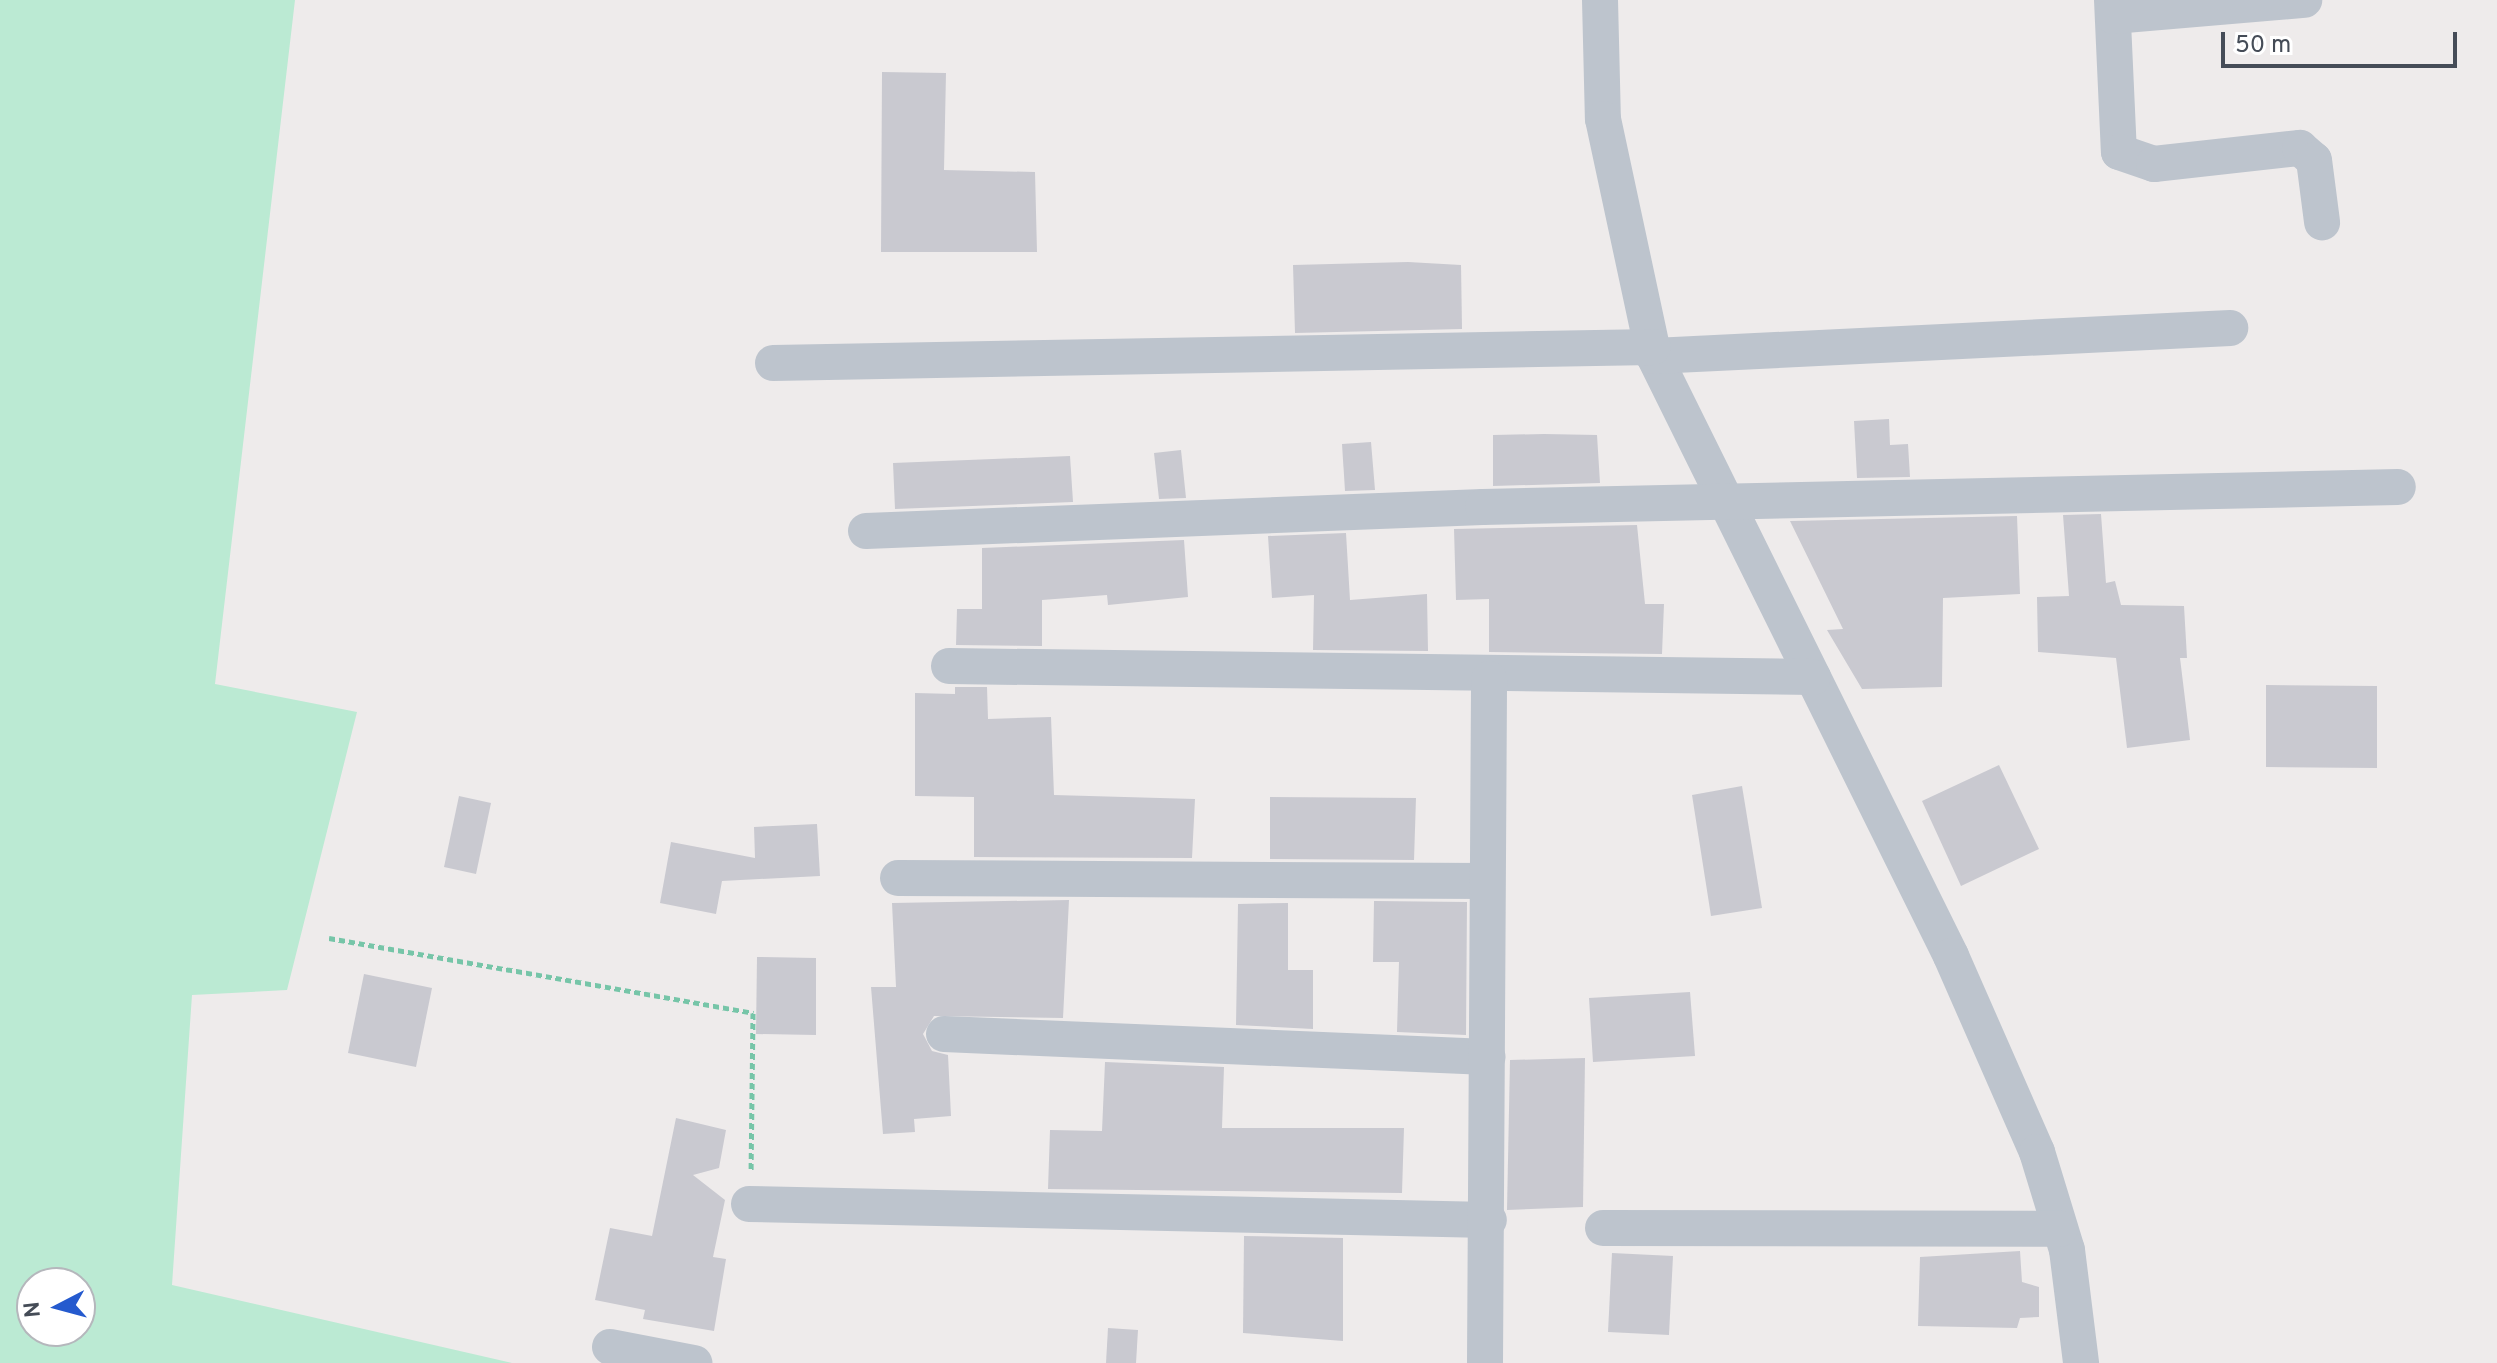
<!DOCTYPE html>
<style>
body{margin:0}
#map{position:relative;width:2497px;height:1363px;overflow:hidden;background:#eeebeb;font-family:Overpass,sans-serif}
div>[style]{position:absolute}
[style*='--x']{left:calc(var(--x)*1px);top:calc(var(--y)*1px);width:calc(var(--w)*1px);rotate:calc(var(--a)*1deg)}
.green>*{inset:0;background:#bbead3}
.building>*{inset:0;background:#c9c9d0}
.path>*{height:5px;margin-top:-2.5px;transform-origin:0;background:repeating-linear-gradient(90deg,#76c5a8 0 6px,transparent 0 10px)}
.minor>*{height:36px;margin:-18px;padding:0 18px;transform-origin:18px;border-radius:18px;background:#bdc4cd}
span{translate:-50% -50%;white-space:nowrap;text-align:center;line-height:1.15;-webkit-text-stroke:8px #fff;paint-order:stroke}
.north{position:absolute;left:16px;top:1267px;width:80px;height:80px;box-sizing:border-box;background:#fff;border:2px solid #b5b7bc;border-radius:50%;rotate:264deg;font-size:22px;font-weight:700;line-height:32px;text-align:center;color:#454c57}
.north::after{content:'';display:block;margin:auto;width:28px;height:36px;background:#255ace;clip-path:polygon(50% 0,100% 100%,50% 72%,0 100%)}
.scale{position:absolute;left:2221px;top:32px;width:236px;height:36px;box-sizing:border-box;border:4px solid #454c57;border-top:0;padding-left:10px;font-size:24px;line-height:28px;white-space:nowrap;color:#454c57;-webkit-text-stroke:6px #fff;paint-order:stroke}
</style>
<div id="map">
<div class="green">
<i style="clip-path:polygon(evenodd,0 0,295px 0,215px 684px,357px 712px,287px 990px,192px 995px,172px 1285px,512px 1363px,0 1363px,0 0,32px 1283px,80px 1283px,80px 1331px,32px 1331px,32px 1283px)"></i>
</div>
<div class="building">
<i style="clip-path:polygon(882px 72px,946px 73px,944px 170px,1035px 172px,1037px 252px,881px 252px)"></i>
<i style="clip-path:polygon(1408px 262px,1461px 265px,1462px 329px,1295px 333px,1293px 265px)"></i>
<i style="clip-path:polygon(1889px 419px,1890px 445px,1908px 444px,1910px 477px,1857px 478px,1854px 421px)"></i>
<i style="clip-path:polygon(1544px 434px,1597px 435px,1600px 483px,1493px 486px,1493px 435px)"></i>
<i style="clip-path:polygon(1371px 442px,1375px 490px,1345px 491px,1342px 444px)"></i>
<i style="clip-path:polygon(1181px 450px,1186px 498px,1159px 499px,1154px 453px)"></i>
<i style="clip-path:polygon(1070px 456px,1073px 502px,895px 509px,893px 463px)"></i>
<i style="clip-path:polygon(2101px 514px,2106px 583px,2115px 581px,2121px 605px,2184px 606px,2187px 658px,2180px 658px,2190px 740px,2127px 748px,2116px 658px,2038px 652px,2037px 597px,2069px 596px,2063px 515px)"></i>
<i style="clip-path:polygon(2017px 516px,2020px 594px,1943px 598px,1942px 687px,1862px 689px,1827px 630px,1843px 629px,1790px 521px)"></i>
<i style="clip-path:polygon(1637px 525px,1645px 604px,1664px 604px,1662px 654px,1489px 652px,1489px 599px,1456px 600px,1454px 529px)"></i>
<i style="clip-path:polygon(1346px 533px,1350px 600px,1427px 594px,1428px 651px,1313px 650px,1314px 595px,1272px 598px,1268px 536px)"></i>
<i style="clip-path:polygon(1184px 540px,1188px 597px,1108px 605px,1107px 595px,1042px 600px,1042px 646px,956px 645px,957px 609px,982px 609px,982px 548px)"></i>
<i style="clip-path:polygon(2266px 685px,2377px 686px,2377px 768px,2266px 767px)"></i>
<i style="clip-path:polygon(955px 687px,987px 687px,988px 719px,1051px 717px,1054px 795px,1195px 799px,1192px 858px,974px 857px,974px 797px,915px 796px,915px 693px,955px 694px)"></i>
<i style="clip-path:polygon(1999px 765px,2039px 849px,1961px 886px,1922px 801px)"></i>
<i style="clip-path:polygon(1742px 786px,1762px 908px,1711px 916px,1692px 795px)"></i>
<i style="clip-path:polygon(459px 796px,491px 803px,476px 874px,444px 867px)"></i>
<i style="clip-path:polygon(1270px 797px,1416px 798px,1414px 860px,1270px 859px)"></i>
<i style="clip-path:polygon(817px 824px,820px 876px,722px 881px,716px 914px,660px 903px,671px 842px,755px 858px,754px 827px)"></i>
<i style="clip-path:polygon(1069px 900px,1063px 1018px,934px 1016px,923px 1034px,932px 1051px,948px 1055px,951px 1116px,914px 1119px,915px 1132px,883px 1134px,871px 987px,896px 987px,892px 903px)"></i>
<i style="clip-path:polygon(1374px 901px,1467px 902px,1466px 1035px,1397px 1032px,1399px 962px,1373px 962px)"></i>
<i style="clip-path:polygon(1288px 903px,1288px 970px,1313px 970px,1313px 1029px,1236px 1025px,1238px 904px)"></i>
<i style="clip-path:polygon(757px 957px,816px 958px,816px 1035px,756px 1034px)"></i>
<i style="clip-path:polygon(364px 974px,432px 988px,416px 1067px,348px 1053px)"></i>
<i style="clip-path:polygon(1690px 992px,1695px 1056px,1593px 1062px,1589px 998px)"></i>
<i style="clip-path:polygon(1585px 1058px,1583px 1207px,1507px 1210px,1510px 1060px)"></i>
<i style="clip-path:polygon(1105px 1062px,1224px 1067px,1222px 1128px,1404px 1128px,1402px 1193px,1048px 1189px,1050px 1130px,1102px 1131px)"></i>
<i style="clip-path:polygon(676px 1118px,726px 1130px,719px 1168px,693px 1175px,725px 1200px,713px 1257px,726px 1259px,714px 1331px,643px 1319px,645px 1310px,595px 1300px,610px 1228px,652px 1236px)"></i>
<i style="clip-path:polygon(1244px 1236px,1343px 1238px,1343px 1341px,1243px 1333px)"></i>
<i style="clip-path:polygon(2020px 1251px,2022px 1282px,2039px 1287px,2039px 1317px,2020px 1318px,2017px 1328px,1918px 1326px,1920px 1257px)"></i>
<i style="clip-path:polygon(1612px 1253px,1673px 1256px,1669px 1335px,1608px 1332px)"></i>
<i style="clip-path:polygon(1108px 1328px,1138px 1330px,1136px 1363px,1106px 1363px)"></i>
</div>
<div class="path">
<i style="--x:329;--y:938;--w:431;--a:10"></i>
<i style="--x:753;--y:1013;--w:158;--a:90.7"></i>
</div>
<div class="minor">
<i style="--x:1600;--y:0;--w:119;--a:88.6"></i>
<i style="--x:1603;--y:119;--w:242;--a:77.9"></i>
<i style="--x:1654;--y:356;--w:669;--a:63.66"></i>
<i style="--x:1951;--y:956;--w:214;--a:66.3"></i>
<i style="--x:2037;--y:1152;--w:102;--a:73"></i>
<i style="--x:2067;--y:1250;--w:114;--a:82.9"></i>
<i style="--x:2112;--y:0;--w:152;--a:87.4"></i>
<i style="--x:2119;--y:152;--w:37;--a:19"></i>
<i style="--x:2154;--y:164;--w:147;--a:-6.3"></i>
<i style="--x:2300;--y:148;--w:18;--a:41"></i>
<i style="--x:2314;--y:160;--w:63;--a:82.6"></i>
<i style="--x:2113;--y:16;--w:192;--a:-4.8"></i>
<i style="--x:1654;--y:356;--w:577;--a:-2.78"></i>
<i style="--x:773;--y:363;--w:880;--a:-1.04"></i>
<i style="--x:866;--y:531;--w:617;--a:-2.23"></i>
<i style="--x:1483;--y:507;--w:915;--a:-1.25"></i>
<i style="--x:949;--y:666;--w:864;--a:0.73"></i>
<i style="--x:898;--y:878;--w:589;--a:0.29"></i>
<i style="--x:944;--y:1034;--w:544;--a:2.42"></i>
<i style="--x:749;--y:1204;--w:740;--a:1.24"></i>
<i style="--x:1603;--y:1228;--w:457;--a:0.1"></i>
<i style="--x:610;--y:1347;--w:86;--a:10.8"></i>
<i style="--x:1485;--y:1363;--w:684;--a:-89.66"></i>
</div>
<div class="north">N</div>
<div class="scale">50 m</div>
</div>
